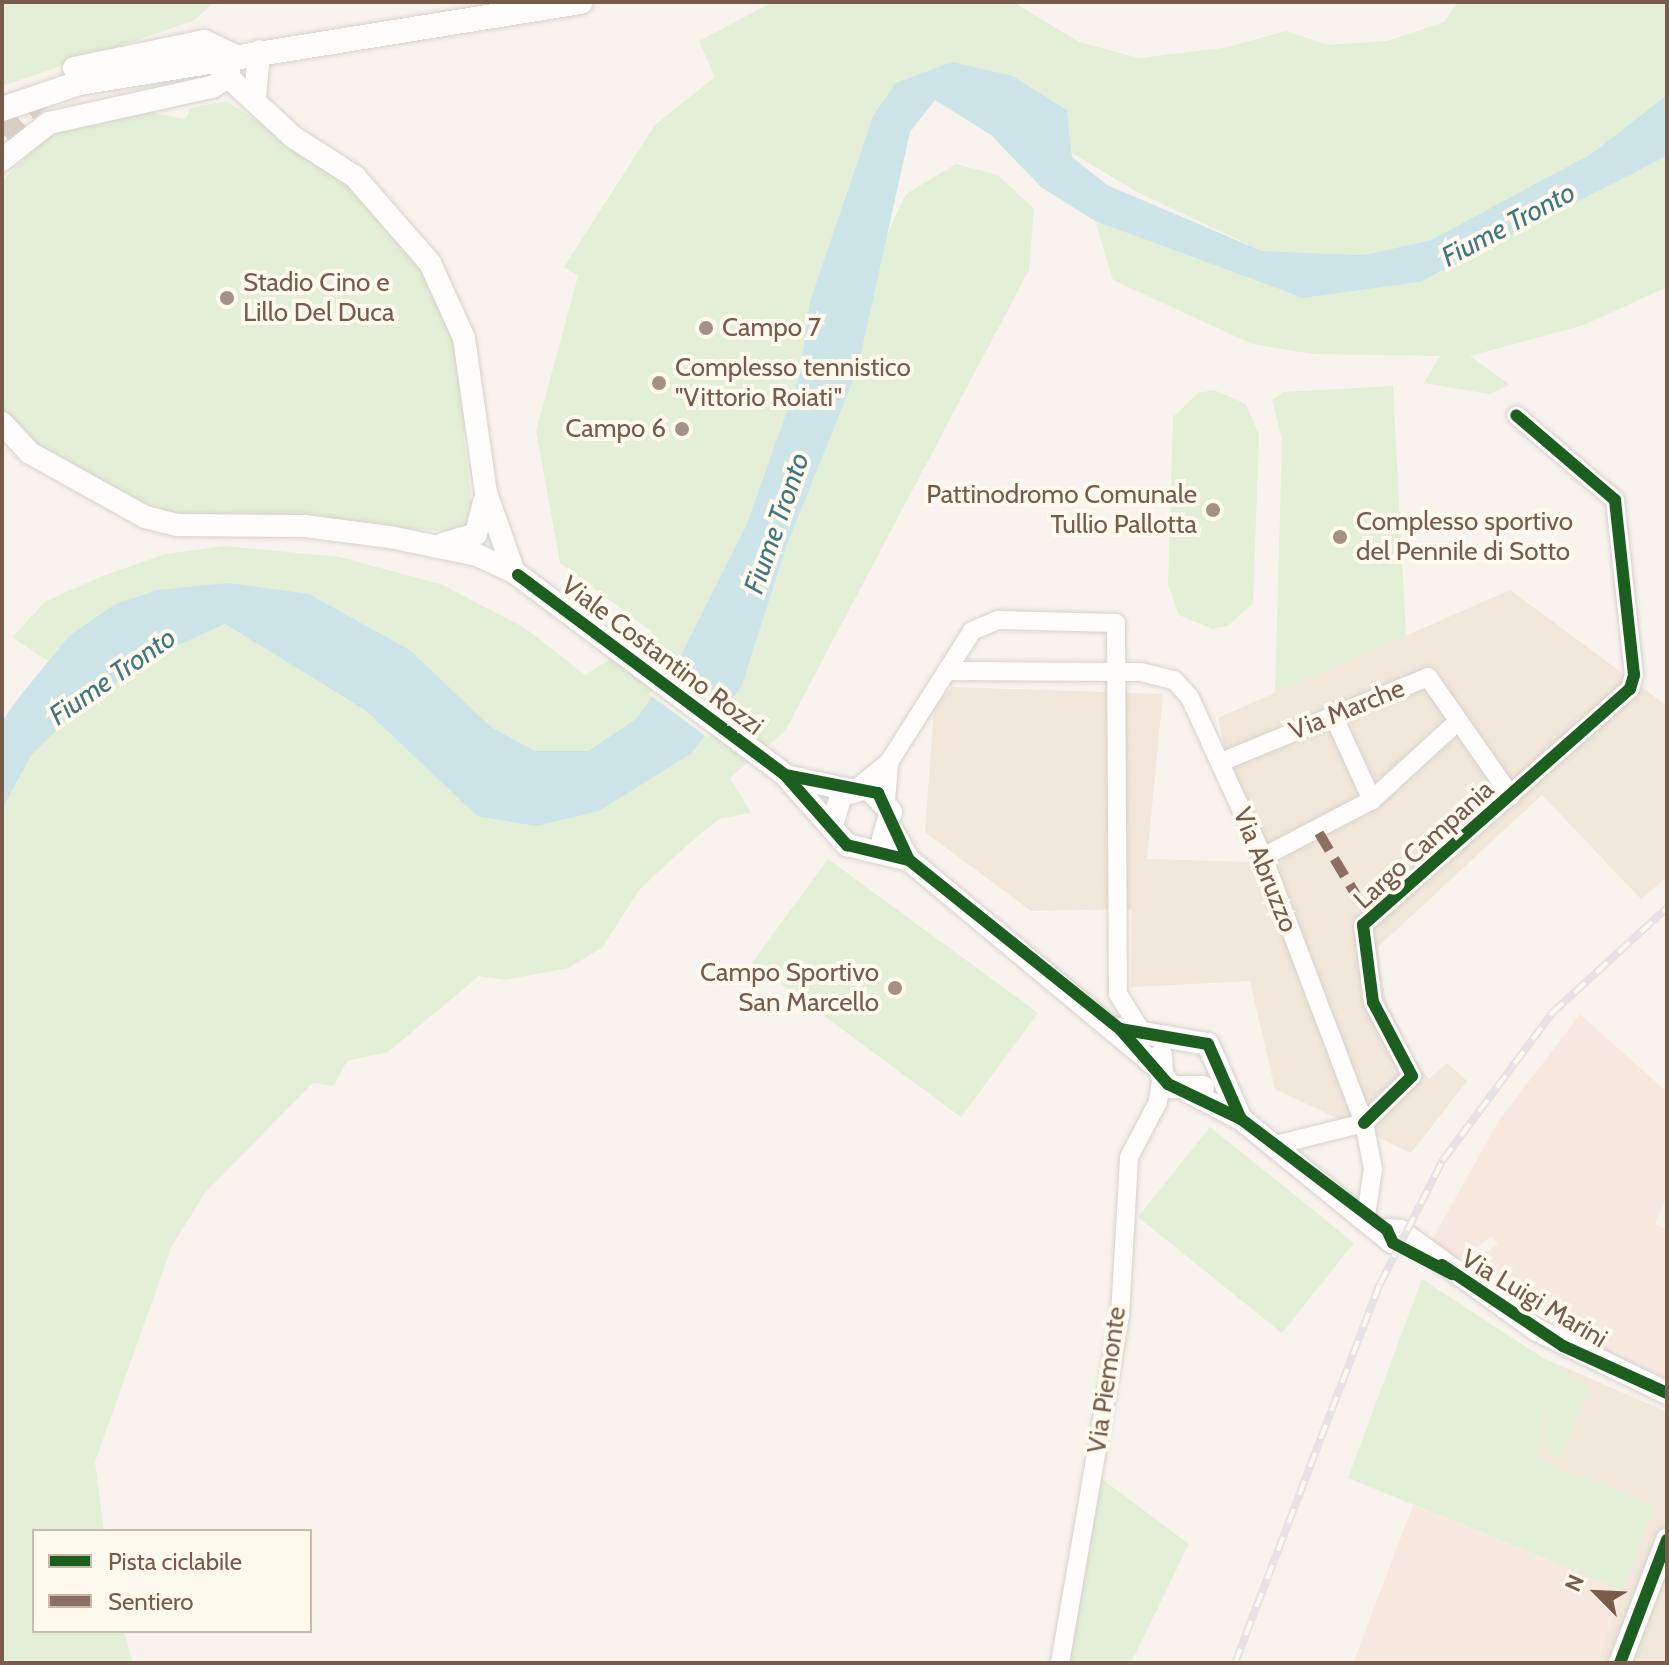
<!DOCTYPE html>
<style>
body{margin:0}
#map{position:relative;width:1669px;height:1665px;overflow:hidden;background:#f8f4ed;font-family:Cabin,sans-serif}
div>[style]{position:absolute}
[style*='--x']{left:calc(var(--x)*1px);top:calc(var(--y)*1px);width:calc(var(--w)*1px);rotate:calc(var(--a)*1deg)}
.residential>*{inset:0;background:#f1e7da}
.commercial>*{inset:0;background:#f8e9e0}
.green>*{inset:0;background:#e4efd7}
.water>*{inset:0;background:#cde5e9}
.pier>*{inset:0;background:#f8f4ed}
.tertiary-tunnel>*{height:22px;margin-top:-11px;transform-origin:0;background:repeating-linear-gradient(90deg,#d8cec4 0 22px,transparent 0 33px)}
.roads{filter:drop-shadow(0 0 2px #d7d1cb) drop-shadow(0 0 2px #d7d1cb)}
.minor>*{height:18px;margin:-9px;padding:0 9px;transform-origin:9px;border-radius:9px;background:#fefdfc}
.tertiary>*{height:22px;margin:-11px;padding:0 11px;transform-origin:11px;border-radius:11px;background:#fefdfc}
.secondary>*{height:24px;margin:-12px;padding:0 12px;transform-origin:12px;border-radius:12px;background:#fefdfc}
.rail>*{height:8px;margin-top:-4px;transform-origin:0;background:repeating-linear-gradient(90deg,#fff9ee 0 15px,#e5e3e5 0 30px);box-sizing:border-box;border-block:2px solid #e5e3e5}
.quiet>*{height:10px;margin-top:-5px;transform-origin:0;background:repeating-linear-gradient(90deg,#8d6e63 0 20px,transparent 0 30px)}
.cycleway>*{height:12px;margin:-6px;padding:0 6px;transform-origin:6px;border-radius:6px;background:#1b5e20}
.dots>*{width:22px;height:22px;translate:-50% -50%;box-sizing:border-box;border:4px solid #fff9ee;border-radius:50%}
span{translate:-50% -50%;white-space:nowrap;text-align:center;line-height:1.15;-webkit-text-stroke:8px #fff9ee;paint-order:stroke}
.poi-label{font-size:26px;color:#775c4b}
.left{translate:0 -50%;text-align:left}
.right{translate:-100% -50%;text-align:right}
.street-label{font-size:26px;color:#775c4b}
.water-label{font-size:28px;color:#417783;font-style:italic}
.frame{position:absolute;inset:0;border:4px solid #775c4b;pointer-events:none}
.legend{position:absolute;left:32px;top:1529px;width:280px;height:104px;box-sizing:border-box;background:#fff9ee;border:2px solid #c9baad;margin:0;padding:10px 14px;list-style:none;font-size:24px;color:#775c4b}
.legend li{display:flex;align-items:center;gap:16px;height:40px}
.legend b{width:40px;border:2px solid #c9baad}
.north{position:absolute;left:1557px;top:1553px;width:80px;height:80px;-webkit-text-stroke:6px #fff9ee;paint-order:stroke;rotate:294deg;font-size:22px;font-weight:700;line-height:32px;text-align:center;color:#775c4b}
.north::after{content:'';display:block;margin:auto;width:28px;height:36px;background:#775c4b;clip-path:polygon(50% 0,100% 100%,50% 72%,0 100%)}
</style>
<div id="map">
<div class="residential">
<i style="clip-path:polygon(1510px 590px,1667px 706px,1667px 877px,1641px 899px,1542px 795px,1378px 947px,1385px 997px,1409px 1052px,1429px 1079px,1447px 1063px,1467px 1081px,1411px 1153px,1275px 1089px,1250px 981px,1131px 987px,1132px 909px,1031px 911px,925px 832px,934px 708px,952px 687px,1163px 694px,1147px 859px,1251px 862px,1218px 718px)"></i>
<i style="clip-path:polygon(1527px 1351px,1667px 1412px,1667px 1663px,1597px 1663px,1622px 1590px,1551px 1562px,1466px 1466px)"></i>
</div>
<div class="commercial">
<i style="clip-path:polygon(1580px 1014px,1667px 1092px,1667px 1197px,1655px 1224px,1667px 1229px,1667px 1379px,1549px 1330px,1465px 1270px,1498px 1243px,1491px 1237px,1454px 1262px,1429px 1245px,1498px 1122px)"></i>
<i style="clip-path:polygon(1413px 1505px,1622px 1590px,1597px 1663px,1353px 1663px)"></i>
</div>
<div class="green">
<i style="clip-path:polygon(2px 2px,215px 2px,193px 21px,2px 86px)"></i>
<i style="clip-path:polygon(773px 2px,1013px 2px,1079px 42px,1139px 58px,1224px 48px,1286px 31px,1328px 45px,1387px 41px,1444px 22px,1458px 2px,1667px 2px,1667px 95px,1591px 154px,1509px 201px,1431px 240px,1364px 255px,1262px 251px,1137px 192px,1072px 153px,1067px 110px,1013px 76px,873px 116px,810px 301px,799px 377px,746px 526px,681px 655px,636px 719px,588px 751px,535px 751px,491px 727px,410px 650px,309px 594px,69px 636px,48px 661px,12px 637px,46px 601px,100px 577px,165px 554px,224px 546px,340px 557px,443px 585px,525px 628px,585px 675px,652px 632px,560px 563px,536px 431px,578px 276px,564px 267px,655px 125px,715px 77px,699px 41px)"></i>
<i style="clip-path:polygon(226px 101px,257px 121px,280px 112px,434px 260px,482px 429px,463px 433px,472px 504px,464px 532px,151px 513px,42px 453px,2px 416px,2px 181px,52px 132px,130px 109px,186px 119px,190px 108px)"></i>
<i style="clip-path:polygon(1667px 156px,1667px 287px,1584px 325px,1470px 356px,1510px 385px,1489px 394px,1424px 383px,1440px 356px,1312px 354px,1252px 344px,1113px 280px,1095px 221px,1303px 298px,1420px 282px)"></i>
<i style="clip-path:polygon(956px 164px,998px 175px,1034px 209px,1029px 270px,785px 731px,730px 778px,751px 813px,719px 819px,685px 847px,639px 890px,602px 948px,568px 968px,506px 980px,479px 976px,388px 1052px,347px 1061px,334px 1086px,313px 1083px,205px 1193px,172px 1246px,95px 1462px,104px 1531px,34px 1531px,34px 1631px,124px 1631px,133px 1663px,2px 1663px,2px 809px,31px 756px,77px 709px,161px 653px,225px 624px,365px 710px,477px 816px,742px 685px,787px 545px,857px 371px,884px 241px,906px 194px)"></i>
<i style="clip-path:polygon(1393px 386px,1406px 636px,1275px 693px,1282px 439px,1272px 400px,1283px 392px)"></i>
<i style="clip-path:polygon(1214px 390px,1246px 404px,1259px 435px,1253px 603px,1228px 626px,1212px 629px,1179px 615px,1168px 584px,1173px 417px,1198px 393px)"></i>
<i style="clip-path:polygon(828px 859px,1038px 1013px,961px 1117px,752px 963px)"></i>
<i style="clip-path:polygon(1210px 1127px,1354px 1243px,1282px 1333px,1138px 1217px)"></i>
<i style="clip-path:polygon(1422px 1279px,1589px 1388px,1561px 1457px,1546px 1452px,1548px 1402px,1538px 1459px,1655px 1507px,1622px 1590px,1348px 1478px)"></i>
<i style="clip-path:polygon(1102px 1479px,1189px 1544px,1131px 1663px,1067px 1663px)"></i>
</div>
<div class="water">
<i style="clip-path:polygon(952px 62px,1013px 76px,1067px 110px,1072px 157px,1107px 185px,1262px 251px,1364px 255px,1431px 240px,1591px 154px,1667px 95px,1667px 156px,1420px 282px,1303px 298px,1095px 221px,1041px 187px,991px 135px,935px 100px,910px 132px,857px 371px,787px 545px,742px 685px,692px 753px,599px 811px,536px 826px,477px 816px,365px 710px,225px 624px,161px 653px,77px 709px,31px 756px,2px 809px,2px 721px,20px 696px,69px 636px,114px 605px,157px 590px,228px 583px,309px 594px,410px 650px,491px 727px,535px 751px,588px 751px,636px 719px,681px 655px,746px 526px,799px 377px,810px 301px,873px 116px,896px 83px)"></i>
</div>
<div class="pier">
<i style="clip-path:polygon(668px 667px,728px 711px,708px 738px,649px 694px)"></i>
</div>
<div class="tertiary-tunnel">
<i style="--x:2;--y:133;--w:55;--a:-42.1"></i>
</div>
<div class="roads">
<div class="minor">
<i style="--x:947;--y:671;--w:194;--a:0.3"></i>
<i style="--x:1141;--y:672;--w:34;--a:14"></i>
<i style="--x:1174;--y:680;--w:24;--a:48"></i>
<i style="--x:1190;--y:698;--w:175;--a:65.3"></i>
<i style="--x:1263;--y:857;--w:285;--a:69.2"></i>
<i style="--x:1364;--y:1123;--w:47;--a:78.9"></i>
<i style="--x:1373;--y:1169;--w:48;--a:98.5"></i>
<i style="--x:1333;--y:715;--w:94;--a:65.4"></i>
<i style="--x:1221;--y:762;--w:224;--a:-22.3"></i>
<i style="--x:1428;--y:677;--w:145;--a:55.1"></i>
<i style="--x:857;--y:788;--w:41;--a:-39.1"></i>
<i style="--x:889;--y:762;--w:155;--a:-57.6"></i>
<i style="--x:972;--y:631;--w:28;--a:-23"></i>
<i style="--x:998;--y:620;--w:118;--a:1.5"></i>
<i style="--x:1116;--y:623;--w:371;--a:89.7"></i>
<i style="--x:1118;--y:994;--w:44;--a:58.1"></i>
<i style="--x:886;--y:800;--w:38;--a:-85"></i>
<i style="--x:1263;--y:857;--w:123;--a:-27.6"></i>
<i style="--x:1372;--y:800;--w:113;--a:-42.5"></i>
<i style="--x:1364;--y:1123;--w:67;--a:-44.4"></i>
<i style="--x:1412;--y:1076;--w:84;--a:-117.8"></i>
<i style="--x:1373;--y:1002;--w:78;--a:-97.4"></i>
<i style="--x:1363;--y:925;--w:356;--a:-41.5"></i>
<i style="--x:1630;--y:689;--w:15;--a:-74"></i>
<i style="--x:1634;--y:675;--w:176;--a:-96.2"></i>
<i style="--x:1615;--y:500;--w:130;--a:-139.4"></i>
<i style="--x:1275;--y:1145;--w:92;--a:-13.9"></i>
<i style="--x:1060;--y:1663;--w:353;--a:-80.2"></i>
<i style="--x:1120;--y:1315;--w:158;--a:-86.7"></i>
<i style="--x:1129;--y:1157;--w:62;--a:-62.2"></i>
<i style="--x:1158;--y:1102;--w:27;--a:-82"></i>
</div>
<div class="tertiary">
<i style="--x:74;--y:68;--w:133;--a:-11.7"></i>
<i style="--x:204;--y:41;--w:31;--a:25"></i>
<i style="--x:232;--y:54;--w:21;--a:101"></i>
<i style="--x:255;--y:99;--w:48;--a:-85.2"></i>
<i style="--x:2;--y:160;--w:60;--a:-38.2"></i>
<i style="--x:49;--y:123;--w:167;--a:-12.5"></i>
<i style="--x:212;--y:87;--w:19;--a:-32"></i>
<i style="--x:228;--y:77;--w:88;--a:42.7"></i>
<i style="--x:293;--y:137;--w:74;--a:32.8"></i>
<i style="--x:355;--y:177;--w:114;--a:48.9"></i>
<i style="--x:430;--y:263;--w:82;--a:65.6"></i>
<i style="--x:464;--y:338;--w:157;--a:81.9"></i>
<i style="--x:486;--y:493;--w:84;--a:70.5"></i>
<i style="--x:2;--y:423;--w:41;--a:47"></i>
<i style="--x:30;--y:453;--w:132;--a:29.1"></i>
<i style="--x:145;--y:517;--w:34;--a:14"></i>
<i style="--x:178;--y:525;--w:127;--a:0.5"></i>
<i style="--x:305;--y:526;--w:86;--a:7.4"></i>
<i style="--x:390;--y:537;--w:89;--a:11.7"></i>
<i style="--x:477;--y:555;--w:41;--a:24.7"></i>
<i style="--x:514;--y:572;--w:339;--a:36.8"></i>
<i style="--x:785;--y:775;--w:94;--a:48.5"></i>
<i style="--x:847;--y:845;--w:64;--a:13.6"></i>
<i style="--x:443;--y:544;--w:34;--a:-17"></i>
<i style="--x:476;--y:534;--w:33;--a:-76"></i>
<i style="--x:790;--y:777;--w:61;--a:12.2"></i>
<i style="--x:832;--y:825;--w:31;--a:-73"></i>
<i style="--x:841;--y:795;--w:28;--a:-15"></i>
<i style="--x:868;--y:788;--w:33;--a:46"></i>
<i style="--x:891;--y:812;--w:28;--a:107"></i>
<i style="--x:890;--y:827;--w:38;--a:60"></i>
<i style="--x:909;--y:860;--w:327;--a:39.8"></i>
<i style="--x:1120;--y:1029;--w:89;--a:9.7"></i>
<i style="--x:1208;--y:1044;--w:82;--a:66.3"></i>
<i style="--x:1161;--y:1055;--w:20;--a:87"></i>
<i style="--x:1162;--y:1075;--w:16;--a:50"></i>
<i style="--x:1172;--y:1087;--w:31;--a:0"></i>
<i style="--x:1189;--y:1092;--w:59;--a:27.4"></i>
<i style="--x:1241;--y:1119;--w:195;--a:39.2"></i>
<i style="--x:1387;--y:1230;--w:13;--a:4"></i>
<i style="--x:1400;--y:1231;--w:169;--a:35.9"></i>
<i style="--x:1537;--y:1330;--w:144;--a:25.9"></i>
<i style="--x:1620;--y:1663;--w:132;--a:-69.1"></i>
</div>
<div class="secondary">
<i style="--x:2;--y:109;--w:81;--a:-18.7"></i>
<i style="--x:79;--y:83;--w:508;--a:-9.18"></i>
</div>
</div>
<div class="rail">
<i style="--x:1235;--y:1663;--w:406;--a:-69.1"></i>
<i style="--x:1380;--y:1284;--w:139;--a:-63.1"></i>
<i style="--x:1443;--y:1160;--w:183;--a:-53.4"></i>
<i style="--x:1552;--y:1013;--w:156;--a:-42.4"></i>
</div>
<div class="quiet">
<i style="--x:1319;--y:833;--w:72;--a:59.2"></i>
</div>
<div class="cycleway">
<i style="--x:518;--y:575;--w:334;--a:36.8"></i>
<i style="--x:785;--y:775;--w:94;--a:48.5"></i>
<i style="--x:847;--y:845;--w:64;--a:13.6"></i>
<i style="--x:785;--y:775;--w:95;--a:11"></i>
<i style="--x:878;--y:793;--w:74;--a:65.2"></i>
<i style="--x:909;--y:860;--w:270;--a:38.7"></i>
<i style="--x:1120;--y:1029;--w:73;--a:48.9"></i>
<i style="--x:1168;--y:1084;--w:81;--a:25.6"></i>
<i style="--x:1241;--y:1119;--w:183;--a:37.2"></i>
<i style="--x:1387;--y:1230;--w:14;--a:65"></i>
<i style="--x:1393;--y:1243;--w:67;--a:27.7"></i>
<i style="--x:1120;--y:1029;--w:89;--a:9.7"></i>
<i style="--x:1208;--y:1044;--w:82;--a:66.3"></i>
<i style="--x:1364;--y:1123;--w:67;--a:-44.4"></i>
<i style="--x:1412;--y:1076;--w:84;--a:-117.8"></i>
<i style="--x:1373;--y:1002;--w:78;--a:-97.4"></i>
<i style="--x:1363;--y:925;--w:356;--a:-41.5"></i>
<i style="--x:1630;--y:689;--w:15;--a:-74"></i>
<i style="--x:1634;--y:675;--w:176;--a:-96.2"></i>
<i style="--x:1615;--y:500;--w:130;--a:-139.4"></i>
<i style="--x:1442;--y:1265;--w:146;--a:33.8"></i>
<i style="--x:1563;--y:1346;--w:114;--a:24.3"></i>
<i style="--x:1620;--y:1663;--w:132;--a:-69.1"></i>
</div>
<div class="dots">
<i style="left:227px;top:298px;background:#a49184"></i>
<i style="left:706px;top:328px;background:#a49184"></i>
<i style="left:659px;top:383px;background:#a49184"></i>
<i style="left:682px;top:429px;background:#a49184"></i>
<i style="left:1213px;top:510px;background:#a49184"></i>
<i style="left:1340px;top:537px;background:#a49184"></i>
<i style="left:895px;top:988px;background:#a49184"></i>
</div>
<div class="poi-label">
<span class="left" style="left:243px;top:298px">Stadio Cino e<br>Lillo Del Duca</span>
<span class="left" style="left:722px;top:328px">Campo 7</span>
<span class="left" style="left:675px;top:383px">Complesso tennistico<br>"Vittorio Roiati"</span>
<span class="right" style="left:666px;top:429px">Campo 6</span>
<span class="right" style="left:1197px;top:510px">Pattinodromo Comunale<br>Tullio Pallotta</span>
<span class="left" style="left:1356px;top:537px">Complesso sportivo<br>del Pennile di Sotto</span>
<span class="right" style="left:879px;top:988px">Campo Sportivo<br>San Marcello</span>
</div>
<div class="street-label">
<span style="left:662px;top:656px;rotate:37deg">Viale Costantino Rozzi</span>
<span style="left:1347px;top:710px;rotate:-22deg">Via Marche</span>
<span style="left:1424px;top:845px;rotate:-42deg">Largo Campania</span>
<span style="left:1265px;top:870px;rotate:68deg">Via Abruzzo</span>
<span style="left:1534px;top:1299px;rotate:31deg">Via Luigi Marini</span>
<span style="left:1107px;top:1380px;rotate:-82deg">Via Piemonte</span>
</div>
<div class="water-label">
<span style="left:1508px;top:224px;rotate:-28deg">Fiume Tronto</span>
<span style="left:776px;top:523px;rotate:-71deg">Fiume Tronto</span>
<span style="left:112px;top:676px;rotate:-35deg">Fiume Tronto</span>
</div>
<div class="frame"></div>
<ul class="legend">
<li><b style="height:10px;background:#1b5e20"></b>Pista ciclabile</li>
<li><b style="height:10px;background:#8d6e63"></b>Sentiero</li>
</ul>
<div class="north">N</div>
</div>
